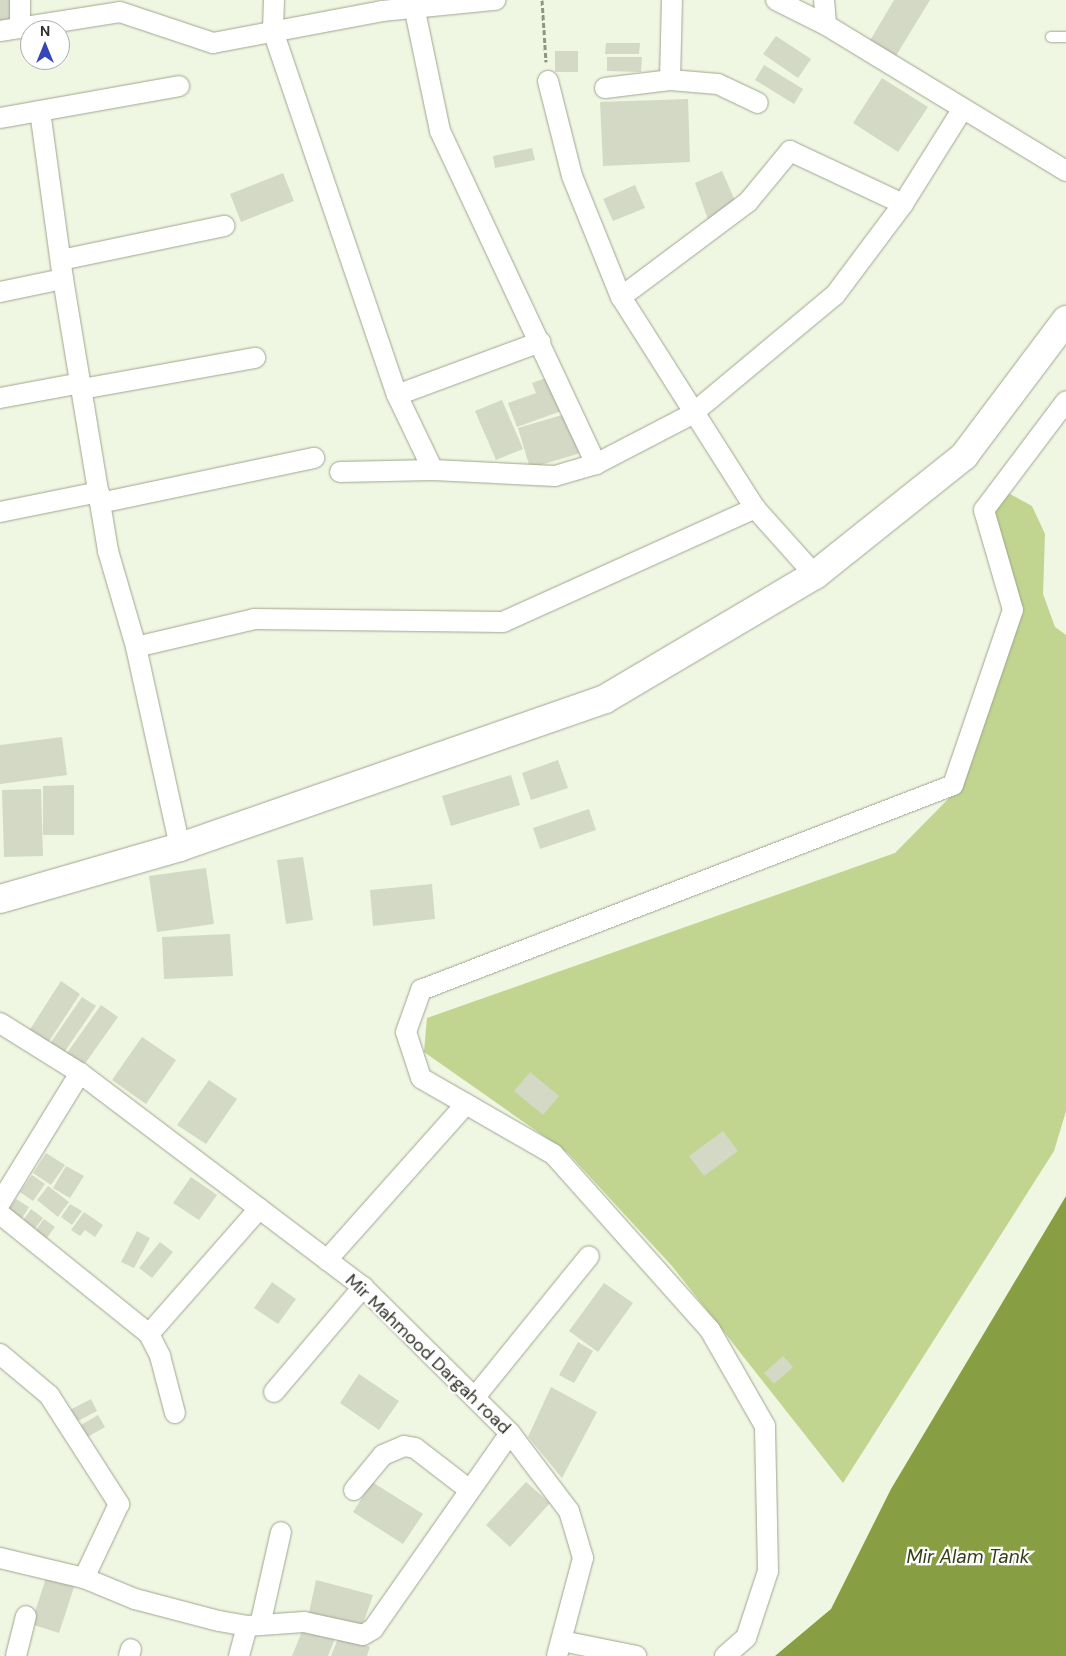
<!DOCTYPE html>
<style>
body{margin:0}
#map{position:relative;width:1066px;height:1656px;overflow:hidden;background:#eff6e1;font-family:"DM Sans",sans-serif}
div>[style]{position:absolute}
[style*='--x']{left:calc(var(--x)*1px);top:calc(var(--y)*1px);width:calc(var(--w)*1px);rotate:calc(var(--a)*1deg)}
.green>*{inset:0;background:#c1d490}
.water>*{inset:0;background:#889e42}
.building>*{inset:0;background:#d3d9c5}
.path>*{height:3px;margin-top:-1.5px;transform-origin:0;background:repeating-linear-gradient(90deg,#8f9485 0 5px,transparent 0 7.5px)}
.roads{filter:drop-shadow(0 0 1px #9fa591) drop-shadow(0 0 1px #9fa591)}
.lane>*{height:10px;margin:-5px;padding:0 5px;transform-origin:5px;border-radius:5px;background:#fff}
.street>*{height:20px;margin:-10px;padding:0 10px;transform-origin:10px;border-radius:10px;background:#fff}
.secondary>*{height:28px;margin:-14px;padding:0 14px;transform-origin:14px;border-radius:14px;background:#fff}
span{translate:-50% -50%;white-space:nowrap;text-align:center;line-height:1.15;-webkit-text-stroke:4.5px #fff;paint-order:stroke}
.street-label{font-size:18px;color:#30322a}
.water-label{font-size:19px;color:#343e17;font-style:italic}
.north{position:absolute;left:20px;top:20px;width:50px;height:50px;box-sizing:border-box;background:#fff;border:1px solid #acadaa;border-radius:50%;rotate:0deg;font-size:14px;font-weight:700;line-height:20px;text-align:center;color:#30322a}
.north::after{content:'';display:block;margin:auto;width:18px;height:22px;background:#3646b9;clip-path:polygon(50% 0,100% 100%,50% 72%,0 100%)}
</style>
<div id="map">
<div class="green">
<i style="clip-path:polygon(1010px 494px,1032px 506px,1045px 534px,1043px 594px,1055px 627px,1066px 635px,1066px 1111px,1054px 1151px,843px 1483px,672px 1266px,568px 1153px,424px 1052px,427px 1018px,895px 853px,962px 785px,1019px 611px,988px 512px)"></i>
</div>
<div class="water">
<i style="clip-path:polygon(1066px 1196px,1066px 1656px,775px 1656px,831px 1609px,891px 1489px)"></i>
</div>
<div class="building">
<i style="clip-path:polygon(0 0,13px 0,16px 21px,0 23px)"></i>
<i style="clip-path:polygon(894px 0,930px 0,891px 64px,865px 49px)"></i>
<i style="clip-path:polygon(776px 36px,811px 59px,798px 78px,763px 54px)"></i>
<i style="clip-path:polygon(606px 43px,640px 43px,639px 54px,605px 54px)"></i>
<i style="clip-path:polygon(555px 51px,578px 51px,578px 72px,555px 72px)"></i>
<i style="clip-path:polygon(607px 57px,642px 57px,641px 72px,607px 71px)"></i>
<i style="clip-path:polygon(764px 65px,803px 89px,794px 104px,755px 80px)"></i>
<i style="clip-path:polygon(882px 78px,928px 107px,898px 152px,853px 123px)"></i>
<i style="clip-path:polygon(688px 99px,690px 162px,603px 166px,600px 102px)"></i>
<i style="clip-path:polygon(532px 148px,535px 160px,495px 168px,493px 156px)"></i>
<i style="clip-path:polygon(722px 171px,737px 205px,710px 225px,695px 183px)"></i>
<i style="clip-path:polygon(283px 173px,294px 201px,241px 222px,230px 194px)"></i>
<i style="clip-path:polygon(635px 185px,645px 208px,613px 221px,603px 199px)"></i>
<i style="clip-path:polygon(554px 375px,567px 409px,517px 427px,508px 403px,536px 393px,532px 383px)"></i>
<i style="clip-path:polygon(502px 400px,523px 449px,496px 460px,475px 411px)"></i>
<i style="clip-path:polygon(569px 413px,581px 453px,530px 468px,518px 428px)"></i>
<i style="clip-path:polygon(62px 737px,67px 775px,0 784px,0 745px)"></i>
<i style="clip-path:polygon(558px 760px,568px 788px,531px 800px,522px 773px)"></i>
<i style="clip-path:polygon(511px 775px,520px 805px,451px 826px,442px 796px)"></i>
<i style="clip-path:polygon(74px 785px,74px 835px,43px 835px,43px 786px)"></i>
<i style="clip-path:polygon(41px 789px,43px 856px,4px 857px,2px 790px)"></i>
<i style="clip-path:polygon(589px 809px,596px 830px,540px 849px,533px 828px)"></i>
<i style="clip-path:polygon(303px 857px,313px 920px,286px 924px,277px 860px)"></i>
<i style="clip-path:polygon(206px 868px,214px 924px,157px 932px,149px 876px)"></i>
<i style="clip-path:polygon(432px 884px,435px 919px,373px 926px,370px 890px)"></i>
<i style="clip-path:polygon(230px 934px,233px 976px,164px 979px,162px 937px)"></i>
<i style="clip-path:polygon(61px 981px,80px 994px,48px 1043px,29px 1031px)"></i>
<i style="clip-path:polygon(82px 997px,96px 1006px,63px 1054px,49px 1045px)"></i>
<i style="clip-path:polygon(101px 1005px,118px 1017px,84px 1065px,67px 1053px)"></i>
<i style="clip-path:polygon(142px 1037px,176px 1060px,146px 1104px,112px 1080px)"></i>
<i style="clip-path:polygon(530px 1072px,559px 1096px,543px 1115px,514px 1091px)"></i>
<i style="clip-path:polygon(209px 1080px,237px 1099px,206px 1144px,177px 1125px)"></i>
<i style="clip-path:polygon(723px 1131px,738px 1151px,704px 1176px,689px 1156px)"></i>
<i style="clip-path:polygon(46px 1153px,65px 1165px,51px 1185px,33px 1173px)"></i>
<i style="clip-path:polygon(66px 1166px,84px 1176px,70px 1198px,53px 1188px)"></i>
<i style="clip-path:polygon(32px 1175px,45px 1184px,33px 1201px,20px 1192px)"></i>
<i style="clip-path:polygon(191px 1177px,217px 1195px,199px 1220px,173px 1203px)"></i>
<i style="clip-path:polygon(48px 1186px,69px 1202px,58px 1217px,37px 1200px)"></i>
<i style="clip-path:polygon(16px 1199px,29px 1207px,20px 1222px,6px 1213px)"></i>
<i style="clip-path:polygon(70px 1204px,82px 1211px,72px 1225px,61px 1217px)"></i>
<i style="clip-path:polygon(31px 1209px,43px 1218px,34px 1230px,22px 1222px)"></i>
<i style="clip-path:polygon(84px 1212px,103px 1225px,95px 1237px,85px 1230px,80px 1236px,71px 1230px)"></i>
<i style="clip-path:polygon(44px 1219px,55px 1227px,46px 1239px,35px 1231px)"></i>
<i style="clip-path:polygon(137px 1231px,150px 1238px,134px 1268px,121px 1262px)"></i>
<i style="clip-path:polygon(160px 1242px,173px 1252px,152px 1278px,139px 1268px)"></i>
<i style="clip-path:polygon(272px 1282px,296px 1299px,278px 1324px,254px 1308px)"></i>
<i style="clip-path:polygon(604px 1283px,633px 1303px,598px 1352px,569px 1331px)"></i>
<i style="clip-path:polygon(578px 1342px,593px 1351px,574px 1383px,559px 1375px)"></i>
<i style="clip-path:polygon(783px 1356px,793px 1367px,774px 1384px,764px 1373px)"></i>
<i style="clip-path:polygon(359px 1374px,399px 1401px,379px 1430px,340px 1403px)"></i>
<i style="clip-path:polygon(551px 1387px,597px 1412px,562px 1478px,528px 1437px)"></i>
<i style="clip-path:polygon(91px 1399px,97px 1411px,74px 1423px,68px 1411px)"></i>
<i style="clip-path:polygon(98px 1415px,105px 1427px,82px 1440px,76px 1428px)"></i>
<i style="clip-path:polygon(372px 1482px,423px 1514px,403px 1544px,353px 1512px)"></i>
<i style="clip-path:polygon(526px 1482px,550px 1503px,510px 1547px,486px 1525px)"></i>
<i style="clip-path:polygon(48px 1572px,76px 1581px,59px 1633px,31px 1624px)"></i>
<i style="clip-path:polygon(316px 1580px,373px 1595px,362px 1627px,307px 1622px)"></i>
<i style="clip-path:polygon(305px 1624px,336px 1636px,328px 1656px,292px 1656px)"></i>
<i style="clip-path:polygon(339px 1636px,370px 1647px,367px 1656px,331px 1656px)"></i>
</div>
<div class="path">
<i style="--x:542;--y:0;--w:62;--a:86.3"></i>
</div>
<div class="roads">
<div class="lane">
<i style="--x:1051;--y:37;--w:15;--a:0"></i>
</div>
<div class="street">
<i style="--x:274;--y:0;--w:31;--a:92"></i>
<i style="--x:273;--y:31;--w:385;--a:71.2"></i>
<i style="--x:397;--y:395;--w:83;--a:64.4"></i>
<i style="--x:776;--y:0;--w:56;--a:26.6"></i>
<i style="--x:826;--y:25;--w:281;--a:31.3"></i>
<i style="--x:824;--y:0;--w:25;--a:85"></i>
<i style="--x:415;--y:11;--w:123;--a:78.2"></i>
<i style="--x:440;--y:131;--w:368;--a:64.9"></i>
<i style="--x:20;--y:26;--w:26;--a:-90"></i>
<i style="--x:0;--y:31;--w:121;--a:-9"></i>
<i style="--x:120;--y:12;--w:98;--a:18.4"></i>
<i style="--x:213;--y:43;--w:172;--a:-10.7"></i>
<i style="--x:382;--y:11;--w:114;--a:-5.6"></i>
<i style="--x:670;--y:80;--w:80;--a:-88.6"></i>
<i style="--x:548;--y:81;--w:98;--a:75.8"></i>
<i style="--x:572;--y:176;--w:131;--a:68"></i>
<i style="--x:621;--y:297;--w:250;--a:57.6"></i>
<i style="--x:755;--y:508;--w:90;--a:48.2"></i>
<i style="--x:605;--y:88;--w:65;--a:-7"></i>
<i style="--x:670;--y:80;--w:48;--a:4.8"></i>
<i style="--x:718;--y:84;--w:44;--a:25.4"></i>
<i style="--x:40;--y:111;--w:170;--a:82.2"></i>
<i style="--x:0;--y:118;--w:182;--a:-10.1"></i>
<i style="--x:61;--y:260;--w:167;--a:-11.8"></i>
<i style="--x:0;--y:292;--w:64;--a:-11.7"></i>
<i style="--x:63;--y:279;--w:276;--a:80.6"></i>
<i style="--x:108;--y:551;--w:100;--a:73.7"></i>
<i style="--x:136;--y:647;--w:205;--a:77.6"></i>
<i style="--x:621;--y:297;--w:159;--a:-36.8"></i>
<i style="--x:748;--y:202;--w:66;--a:-50.5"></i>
<i style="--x:790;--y:151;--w:125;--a:25.1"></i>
<i style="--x:82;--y:389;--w:176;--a:-10.2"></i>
<i style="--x:397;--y:395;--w:153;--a:-20.3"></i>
<i style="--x:0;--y:398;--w:82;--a:-10.5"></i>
<i style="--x:340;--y:472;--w:93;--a:-1.2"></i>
<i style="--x:433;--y:470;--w:122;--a:2.8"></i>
<i style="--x:555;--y:476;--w:43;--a:-16.3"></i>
<i style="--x:596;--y:464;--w:108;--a:-27.5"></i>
<i style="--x:692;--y:414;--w:186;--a:-39.8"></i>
<i style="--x:835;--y:295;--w:114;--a:-53.2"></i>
<i style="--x:903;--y:204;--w:111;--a:-57.9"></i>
<i style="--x:100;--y:503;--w:219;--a:-11.9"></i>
<i style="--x:0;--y:512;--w:101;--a:-11.4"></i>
<i style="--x:136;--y:647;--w:121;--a:-13.3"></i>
<i style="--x:254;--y:619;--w:249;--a:0.7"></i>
<i style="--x:503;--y:622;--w:277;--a:-24.3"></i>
<i style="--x:0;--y:1023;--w:94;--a:32"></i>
<i style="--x:80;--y:1073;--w:355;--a:37.1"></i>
<i style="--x:363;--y:1287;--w:207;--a:44.8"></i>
<i style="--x:510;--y:1433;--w:98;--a:52.9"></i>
<i style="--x:569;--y:1511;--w:49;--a:73.4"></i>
<i style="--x:583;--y:1558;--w:101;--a:104.9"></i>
<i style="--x:0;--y:1203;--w:153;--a:-58.4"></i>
<i style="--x:0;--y:1214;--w:191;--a:38.8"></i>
<i style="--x:149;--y:1334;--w:25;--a:63"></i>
<i style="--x:160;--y:1356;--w:59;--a:75.3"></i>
<i style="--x:327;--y:1260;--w:209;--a:-48.3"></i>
<i style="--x:149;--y:1334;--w:167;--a:-48.7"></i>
<i style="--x:0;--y:1354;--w:64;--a:39.9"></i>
<i style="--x:49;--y:1395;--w:130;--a:57.3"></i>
<i style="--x:119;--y:1504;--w:82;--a:115.3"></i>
<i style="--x:274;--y:1392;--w:138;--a:-49.7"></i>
<i style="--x:475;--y:1397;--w:181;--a:-51"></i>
<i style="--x:354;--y:1490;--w:45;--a:-50.4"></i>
<i style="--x:383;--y:1455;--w:23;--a:-23"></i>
<i style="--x:404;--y:1446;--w:11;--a:10"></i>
<i style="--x:415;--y:1448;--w:66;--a:37.6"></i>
<i style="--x:0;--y:1558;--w:86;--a:13.4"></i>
<i style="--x:84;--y:1578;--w:55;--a:22.4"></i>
<i style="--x:135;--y:1599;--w:87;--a:14.7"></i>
<i style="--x:219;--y:1621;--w:28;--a:10"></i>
<i style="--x:247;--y:1626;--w:57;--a:-4"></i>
<i style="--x:304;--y:1622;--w:60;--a:12.4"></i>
<i style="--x:363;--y:1635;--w:12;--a:-31"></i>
<i style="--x:373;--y:1629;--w:239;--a:-55"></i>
<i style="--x:260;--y:1625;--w:95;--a:-77.3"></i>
<i style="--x:562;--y:1641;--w:76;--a:11.5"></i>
<i style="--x:16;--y:1656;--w:41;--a:-76"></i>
<i style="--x:129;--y:1656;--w:7;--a:-74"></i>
<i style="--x:239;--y:1656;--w:31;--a:-75"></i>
<i style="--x:725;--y:1656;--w:28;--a:-41"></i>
<i style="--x:746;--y:1638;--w:71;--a:-71.8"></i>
<i style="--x:768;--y:1571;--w:145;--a:-91.2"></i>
<i style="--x:765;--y:1426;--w:111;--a:-119.8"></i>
<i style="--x:710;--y:1330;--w:236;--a:-131.7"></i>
<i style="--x:553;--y:1154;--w:152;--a:-150.1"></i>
<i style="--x:421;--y:1078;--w:48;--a:-108.1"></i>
<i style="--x:406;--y:1032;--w:45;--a:-70.3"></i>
<i style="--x:421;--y:990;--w:570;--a:-21.07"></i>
<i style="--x:953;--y:785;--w:185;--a:-71.1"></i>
<i style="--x:1013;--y:610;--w:104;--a:-106.2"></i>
<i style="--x:984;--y:510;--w:136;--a:-53"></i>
</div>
<div class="secondary">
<i style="--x:0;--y:899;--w:187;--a:-16.1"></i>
<i style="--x:180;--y:847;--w:450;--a:-19.2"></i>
<i style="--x:605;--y:699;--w:244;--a:-30.6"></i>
<i style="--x:815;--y:575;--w:191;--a:-38.6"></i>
<i style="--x:964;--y:456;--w:170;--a:-53.1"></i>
</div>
</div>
<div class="street-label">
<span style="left:428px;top:1354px;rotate:44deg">Mir Mahmood Dargah road</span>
</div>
<div class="water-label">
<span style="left:968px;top:1557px">Mir Alam Tank</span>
</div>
<div class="north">N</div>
</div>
